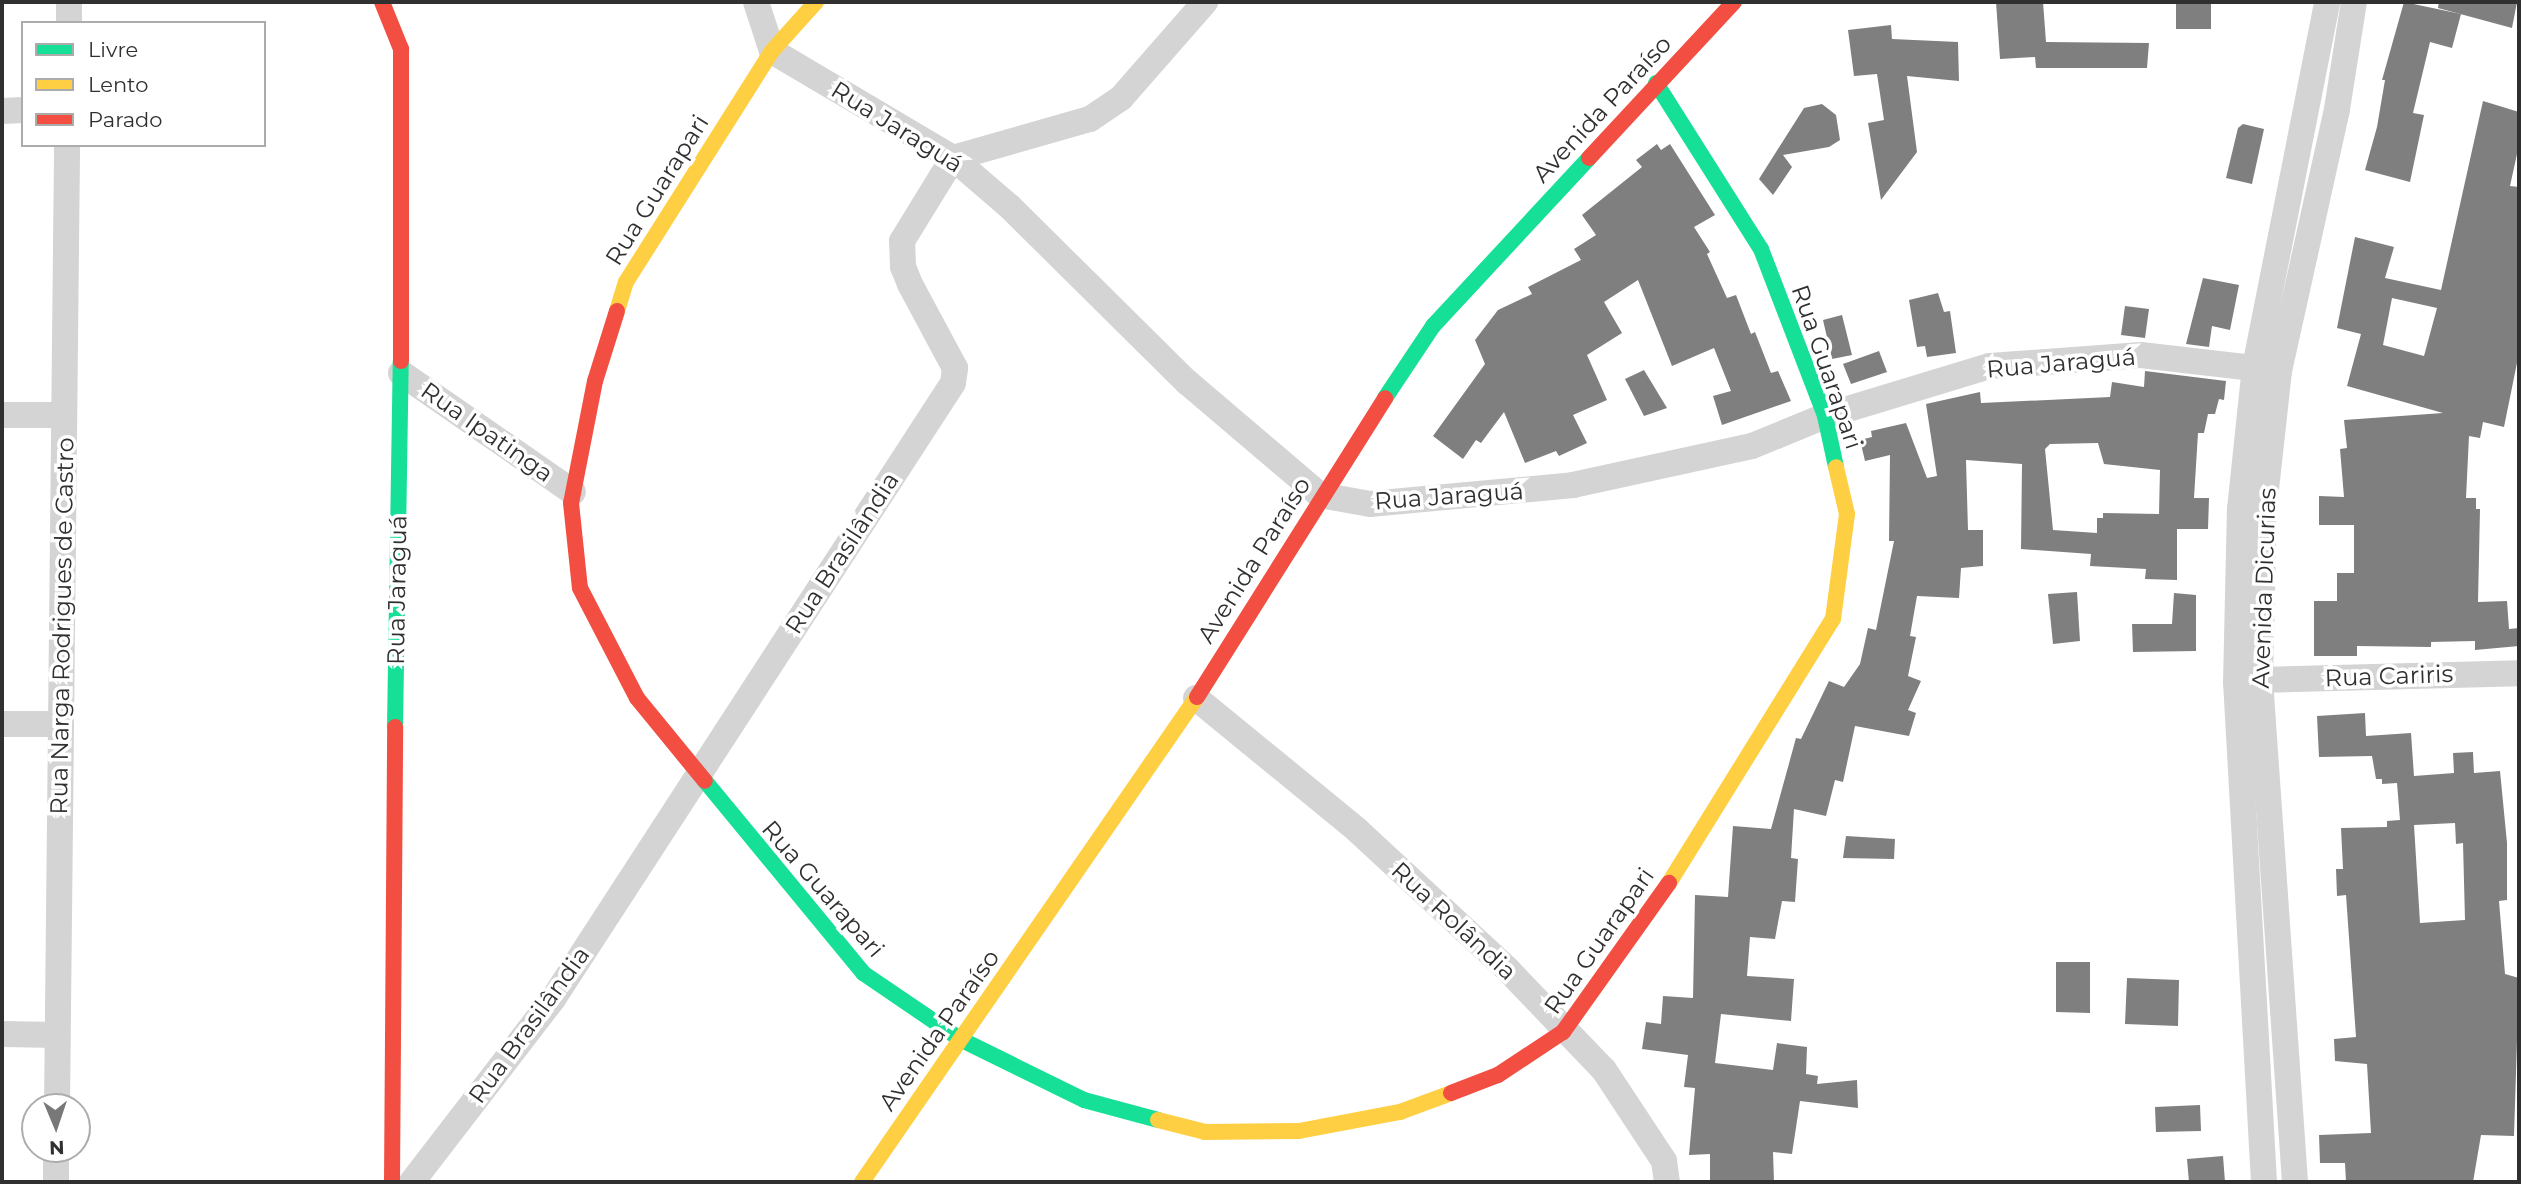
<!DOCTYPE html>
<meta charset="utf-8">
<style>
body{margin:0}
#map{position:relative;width:2521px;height:1184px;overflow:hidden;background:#fff;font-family:Montserrat,sans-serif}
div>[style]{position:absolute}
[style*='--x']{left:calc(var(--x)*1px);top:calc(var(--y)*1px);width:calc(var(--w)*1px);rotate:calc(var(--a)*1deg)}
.building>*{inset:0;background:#7f7f7f}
.street>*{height:26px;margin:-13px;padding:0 13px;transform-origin:13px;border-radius:13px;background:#d4d4d4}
.fast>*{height:16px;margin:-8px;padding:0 8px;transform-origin:8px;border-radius:8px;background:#16e098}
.slow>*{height:16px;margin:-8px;padding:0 8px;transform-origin:8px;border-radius:8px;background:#ffcf43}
.jam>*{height:16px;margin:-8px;padding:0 8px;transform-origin:8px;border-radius:8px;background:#f24e42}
span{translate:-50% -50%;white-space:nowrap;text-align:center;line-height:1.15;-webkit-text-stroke:7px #fff;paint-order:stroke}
.street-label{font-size:24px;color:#303030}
.frame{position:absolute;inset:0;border:4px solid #303030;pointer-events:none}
.legend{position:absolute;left:21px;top:21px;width:245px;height:126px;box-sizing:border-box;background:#fff;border:2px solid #acacac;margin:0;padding:9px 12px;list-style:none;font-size:21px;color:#303030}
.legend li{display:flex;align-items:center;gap:14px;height:35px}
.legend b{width:35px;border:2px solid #acacac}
.north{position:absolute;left:21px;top:1093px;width:70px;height:70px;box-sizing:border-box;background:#fff;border:2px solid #acacac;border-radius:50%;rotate:178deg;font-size:19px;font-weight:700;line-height:28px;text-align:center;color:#303030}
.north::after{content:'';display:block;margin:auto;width:24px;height:32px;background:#787878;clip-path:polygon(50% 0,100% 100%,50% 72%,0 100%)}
</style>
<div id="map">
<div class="building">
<i style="clip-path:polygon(1996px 2px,2043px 2px,2046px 42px,2149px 43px,2147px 68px,2036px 68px,2035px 57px,2000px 59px)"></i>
<i style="clip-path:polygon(2176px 2px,2211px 2px,2211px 29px,2176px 29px)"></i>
<i style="clip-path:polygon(2404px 2px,2461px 14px,2452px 48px,2430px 42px,2413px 113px,2424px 115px,2410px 182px,2365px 170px,2377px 127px,2385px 80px,2382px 80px)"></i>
<i style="clip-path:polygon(2439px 2px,2517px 2px,2512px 28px,2438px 8px)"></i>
<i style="clip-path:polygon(1891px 25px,1892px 39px,1958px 42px,1959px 81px,1907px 76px,1917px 152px,1881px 200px,1868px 123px,1884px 120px,1877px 74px,1854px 76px,1848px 30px)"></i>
<i style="clip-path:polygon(evenodd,2483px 101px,2519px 112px,2519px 145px,2510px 186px,2519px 187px,2519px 353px,2504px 427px,2483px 422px,2480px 438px,2469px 436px,2466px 498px,2476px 498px,2476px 509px,2480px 509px,2478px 602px,2507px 601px,2509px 629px,2519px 628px,2519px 646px,2475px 650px,2475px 641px,2431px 642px,2431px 647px,2357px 646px,2357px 656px,2314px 656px,2314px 601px,2337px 601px,2337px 573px,2354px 573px,2354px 525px,2319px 525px,2319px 496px,2344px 497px,2340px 449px,2347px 448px,2344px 420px,2443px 413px,2347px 386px,2361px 334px,2337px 328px,2355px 237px,2394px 247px,2385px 278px,2441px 290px,2483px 101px,2392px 298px,2437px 308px,2424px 356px,2383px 345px,2392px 298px)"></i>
<i style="clip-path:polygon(1822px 104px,1836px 115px,1840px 140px,1829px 147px,1783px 155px,1792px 167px,1773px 195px,1759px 179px,1804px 108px)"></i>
<i style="clip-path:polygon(2243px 124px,2264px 129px,2252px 184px,2226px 178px,2238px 128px)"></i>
<i style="clip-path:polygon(1657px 144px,1661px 150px,1670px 144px,1715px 215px,1694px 227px,1710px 252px,1707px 254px,1727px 298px,1736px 295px,1751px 334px,1755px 332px,1771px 373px,1778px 371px,1791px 401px,1722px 425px,1713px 396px,1731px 391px,1714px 348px,1672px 366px,1638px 280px,1604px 302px,1622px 333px,1587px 355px,1607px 400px,1573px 415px,1587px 443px,1559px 456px,1556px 451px,1525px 463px,1504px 412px,1481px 443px,1476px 440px,1463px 459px,1433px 436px,1485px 364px,1475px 340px,1498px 310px,1532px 294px,1528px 287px,1581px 260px,1574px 249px,1596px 235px,1582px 215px,1642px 167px,1636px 160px)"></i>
<i style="clip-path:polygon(2203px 278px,2239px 285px,2230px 330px,2212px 326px,2209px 347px,2186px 344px)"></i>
<i style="clip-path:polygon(1938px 293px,1944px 312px,1950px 311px,1956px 353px,1927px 357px,1925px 346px,1917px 347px,1909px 300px)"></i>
<i style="clip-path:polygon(2125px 306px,2149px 309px,2145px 338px,2121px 335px)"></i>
<i style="clip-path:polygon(1842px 315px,1852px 355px,1832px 359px,1823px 320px)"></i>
<i style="clip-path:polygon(1879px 351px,1887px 372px,1851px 384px,1843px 364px)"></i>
<i style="clip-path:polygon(1644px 370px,1667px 408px,1644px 416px,1625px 379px)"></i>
<i style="clip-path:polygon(evenodd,2145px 371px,2226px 381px,2224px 400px,2219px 399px,2215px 414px,2208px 414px,2204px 433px,2198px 433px,2194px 498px,2209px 498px,2208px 529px,2177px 529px,2177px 580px,2145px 579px,2146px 569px,2090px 566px,2091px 554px,2021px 549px,2022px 464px,1966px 460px,1968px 530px,1983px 530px,1983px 566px,1961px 568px,1959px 598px,1917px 596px,1910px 636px,1916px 637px,1908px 676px,1921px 681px,1908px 710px,1916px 713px,1909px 736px,1855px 726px,1843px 782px,1835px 780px,1826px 816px,1794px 809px,1791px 858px,1798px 859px,1795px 902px,1782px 901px,1775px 939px,1750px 937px,1747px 976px,1794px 979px,1791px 1021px,1721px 1014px,1715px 1063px,1773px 1070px,1777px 1043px,1807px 1047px,1806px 1074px,1818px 1076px,1817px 1084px,1857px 1080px,1858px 1108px,1800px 1101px,1792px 1154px,1773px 1152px,1774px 1182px,1710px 1182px,1710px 1154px,1689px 1155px,1695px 1088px,1684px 1087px,1688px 1055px,1642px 1049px,1646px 1022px,1661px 1024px,1663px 996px,1693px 998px,1695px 895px,1728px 897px,1733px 826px,1771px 829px,1796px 738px,1801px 739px,1829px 681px,1844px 687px,1860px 664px,1868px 628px,1876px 630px,1894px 541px,1889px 541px,1890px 455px,1865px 461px,1860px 440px,1872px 437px,1871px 431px,1906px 423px,1927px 478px,1937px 476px,1926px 404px,1980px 392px,1981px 403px,2110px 397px,2112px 382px,2144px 387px,2145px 371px,2098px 443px,2104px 464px,2160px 470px,2159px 514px,2103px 513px,2103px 518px,2097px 518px,2097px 533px,2053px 530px,2045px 449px,2050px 444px,2098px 443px)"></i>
<i style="clip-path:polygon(2077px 592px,2080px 641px,2053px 644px,2048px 594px)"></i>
<i style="clip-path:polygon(2174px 593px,2196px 595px,2196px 651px,2133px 652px,2132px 624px,2172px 624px)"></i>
<i style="clip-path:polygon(evenodd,2365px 713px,2366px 736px,2411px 733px,2414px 776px,2454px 773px,2453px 753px,2473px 752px,2474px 773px,2500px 771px,2507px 843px,2507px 900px,2499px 901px,2505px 974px,2519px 978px,2514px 1136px,2481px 1135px,2473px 1182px,2346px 1182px,2345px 1163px,2320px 1163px,2319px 1135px,2371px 1133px,2367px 1064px,2335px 1061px,2334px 1039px,2356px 1037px,2346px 895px,2337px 896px,2336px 869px,2343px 869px,2341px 828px,2387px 827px,2387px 821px,2400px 820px,2397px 783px,2382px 784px,2382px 779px,2376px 779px,2372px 756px,2319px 757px,2317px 716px,2365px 713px,2455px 823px,2456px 844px,2463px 843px,2465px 920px,2420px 923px,2414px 825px,2455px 823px)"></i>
<i style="clip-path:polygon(1846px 836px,1895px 839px,1894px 859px,1843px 858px)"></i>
<i style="clip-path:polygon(2056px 962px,2090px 962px,2090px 1013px,2056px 1012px)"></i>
<i style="clip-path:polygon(2127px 978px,2179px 980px,2178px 1026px,2125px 1024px)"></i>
<i style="clip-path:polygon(2200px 1105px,2201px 1131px,2156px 1132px,2155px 1107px)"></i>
<i style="clip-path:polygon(2223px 1156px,2225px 1182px,2189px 1182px,2187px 1159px)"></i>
</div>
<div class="street">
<i style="--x:756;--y:2;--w:52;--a:71.9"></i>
<i style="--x:772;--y:51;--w:210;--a:30.6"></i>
<i style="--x:953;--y:158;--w:75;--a:40.7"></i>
<i style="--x:1010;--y:207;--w:249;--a:44.7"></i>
<i style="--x:1187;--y:382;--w:175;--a:40.4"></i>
<i style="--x:1320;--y:495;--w:51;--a:10.2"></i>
<i style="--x:1370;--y:504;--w:204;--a:-5.3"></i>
<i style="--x:1573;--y:485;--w:183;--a:-12.3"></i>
<i style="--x:1752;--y:446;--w:79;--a:-22.3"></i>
<i style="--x:1825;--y:416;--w:172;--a:-16.9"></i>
<i style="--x:1990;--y:366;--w:151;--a:-4.2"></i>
<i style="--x:2141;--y:355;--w:139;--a:6.6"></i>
<i style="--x:69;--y:23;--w:21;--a:-90"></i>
<i style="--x:2;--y:111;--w:21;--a:-3"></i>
<i style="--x:401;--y:373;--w:209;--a:34.7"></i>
<i style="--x:2;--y:415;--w:62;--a:0"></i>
<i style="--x:2260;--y:680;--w:259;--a:-1.5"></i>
<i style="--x:1196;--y:698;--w:208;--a:39.3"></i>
<i style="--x:1357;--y:830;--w:205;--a:42.8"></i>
<i style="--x:1507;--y:969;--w:140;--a:46.2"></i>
<i style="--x:1604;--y:1070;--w:109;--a:56.6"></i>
<i style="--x:1664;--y:1161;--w:21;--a:82"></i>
<i style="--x:2;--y:724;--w:59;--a:0"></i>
<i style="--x:2;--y:1034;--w:55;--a:1"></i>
<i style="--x:57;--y:1107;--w:962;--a:-89.4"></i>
<i style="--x:56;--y:1182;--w:33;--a:-90"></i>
<i style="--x:412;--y:1182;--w:231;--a:-52.4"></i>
<i style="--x:553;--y:999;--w:734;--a:-57"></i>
<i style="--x:953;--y:383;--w:15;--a:-82"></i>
<i style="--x:955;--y:368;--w:95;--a:-118.2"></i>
<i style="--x:910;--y:284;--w:18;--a:-112"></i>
<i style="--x:903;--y:267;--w:26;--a:-92"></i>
<i style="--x:902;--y:241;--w:97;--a:-58.4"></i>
<i style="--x:953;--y:158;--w:142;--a:-15.9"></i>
<i style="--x:1090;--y:119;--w:37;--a:-34"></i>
<i style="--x:1121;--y:98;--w:128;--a:-48.8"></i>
<i style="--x:2264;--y:1182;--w:500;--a:-93.2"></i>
<i style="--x:2236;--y:683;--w:174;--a:-88.7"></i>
<i style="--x:2240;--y:509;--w:143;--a:-84"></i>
<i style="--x:2255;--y:367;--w:372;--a:-78.8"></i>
<i style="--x:2295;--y:1182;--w:503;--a:-93.99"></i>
<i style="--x:2260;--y:680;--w:173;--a:-88.7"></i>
<i style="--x:2264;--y:507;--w:137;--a:-83.7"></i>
<i style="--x:2279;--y:371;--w:268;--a:-77.5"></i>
<i style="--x:2337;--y:109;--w:108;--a:-81"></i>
</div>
<div class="fast">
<i style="--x:1656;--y:83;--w:196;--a:57.7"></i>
<i style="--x:1761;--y:249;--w:179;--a:69"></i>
<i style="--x:1825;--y:416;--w:52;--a:77.8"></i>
<i style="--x:1385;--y:398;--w:87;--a:-56.3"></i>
<i style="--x:1433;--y:326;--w:229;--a:-47.1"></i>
<i style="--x:395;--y:727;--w:366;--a:-89.1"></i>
<i style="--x:705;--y:781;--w:249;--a:50.5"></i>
<i style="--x:863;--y:973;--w:117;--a:34.2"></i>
<i style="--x:960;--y:1039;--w:138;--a:26.2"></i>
<i style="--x:1084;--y:1100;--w:77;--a:15.1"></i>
</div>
<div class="slow">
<i style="--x:617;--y:311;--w:30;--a:-73"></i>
<i style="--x:626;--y:282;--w:273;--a:-57.7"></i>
<i style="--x:772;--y:51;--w:66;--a:-48.1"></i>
<i style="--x:1669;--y:883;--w:311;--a:-58.2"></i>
<i style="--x:1833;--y:619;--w:106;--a:-82.4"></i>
<i style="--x:1847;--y:514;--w:48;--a:-103.2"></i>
<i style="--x:1158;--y:1120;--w:49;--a:14.3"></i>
<i style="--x:1205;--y:1132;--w:94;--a:-0.6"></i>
<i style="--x:1299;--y:1131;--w:103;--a:-10.7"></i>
<i style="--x:1400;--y:1112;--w:54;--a:-20.4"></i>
<i style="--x:862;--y:1182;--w:589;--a:-55.37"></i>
</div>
<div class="jam">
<i style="--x:382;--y:2;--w:51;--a:68"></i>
<i style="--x:401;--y:49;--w:312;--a:90"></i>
<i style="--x:1589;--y:158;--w:213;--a:-47.1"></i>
<i style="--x:617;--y:311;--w:73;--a:107.4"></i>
<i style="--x:595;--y:381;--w:124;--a:101.1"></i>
<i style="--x:571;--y:503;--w:85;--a:84"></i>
<i style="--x:580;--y:588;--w:124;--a:62.6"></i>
<i style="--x:637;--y:698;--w:107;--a:50.7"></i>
<i style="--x:1197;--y:697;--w:353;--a:-57.8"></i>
<i style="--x:1451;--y:1093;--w:50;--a:-21"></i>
<i style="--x:1498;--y:1075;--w:78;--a:-33.5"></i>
<i style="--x:1563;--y:1032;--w:183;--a:-54.6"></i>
<i style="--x:392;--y:1182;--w:455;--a:-89.6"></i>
</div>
<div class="street-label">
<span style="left:1602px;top:109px;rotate:-47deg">Avenida Paraíso</span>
<span style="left:897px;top:127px;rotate:32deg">Rua Jaraguá</span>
<span style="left:657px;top:190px;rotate:-58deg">Rua Guarapari</span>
<span style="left:2061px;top:363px;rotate:-5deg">Rua Jaraguá</span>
<span style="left:1827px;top:367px;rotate:71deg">Rua Guarapari</span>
<span style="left:487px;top:432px;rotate:35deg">Rua Ipatinga</span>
<span style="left:1449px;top:496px;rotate:-4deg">Rua Jaraguá</span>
<span style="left:842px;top:553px;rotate:-57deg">Rua Brasilândia</span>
<span style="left:1254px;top:560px;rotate:-58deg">Avenida Paraíso</span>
<span style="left:2264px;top:588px;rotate:-88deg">Avenida Dicurias</span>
<span style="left:397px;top:590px;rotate:-89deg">Rua Jaraguá</span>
<span style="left:62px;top:626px;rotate:-89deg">Rua Narga Rodrigues de Castro</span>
<span style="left:2389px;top:676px;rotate:-2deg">Rua Cariris</span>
<span style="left:823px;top:889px;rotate:49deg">Rua Guarapari</span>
<span style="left:1454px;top:921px;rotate:43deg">Rua Rolândia</span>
<span style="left:1599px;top:941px;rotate:-55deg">Rua Guarapari</span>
<span style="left:529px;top:1025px;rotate:-54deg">Rua Brasilândia</span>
<span style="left:939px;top:1030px;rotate:-55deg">Avenida Paraíso</span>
</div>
<div class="frame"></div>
<ul class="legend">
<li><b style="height:9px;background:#16e098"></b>Livre</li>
<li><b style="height:9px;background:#ffcf43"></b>Lento</li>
<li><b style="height:9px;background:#f24e42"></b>Parado</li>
</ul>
<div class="north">N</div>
</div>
